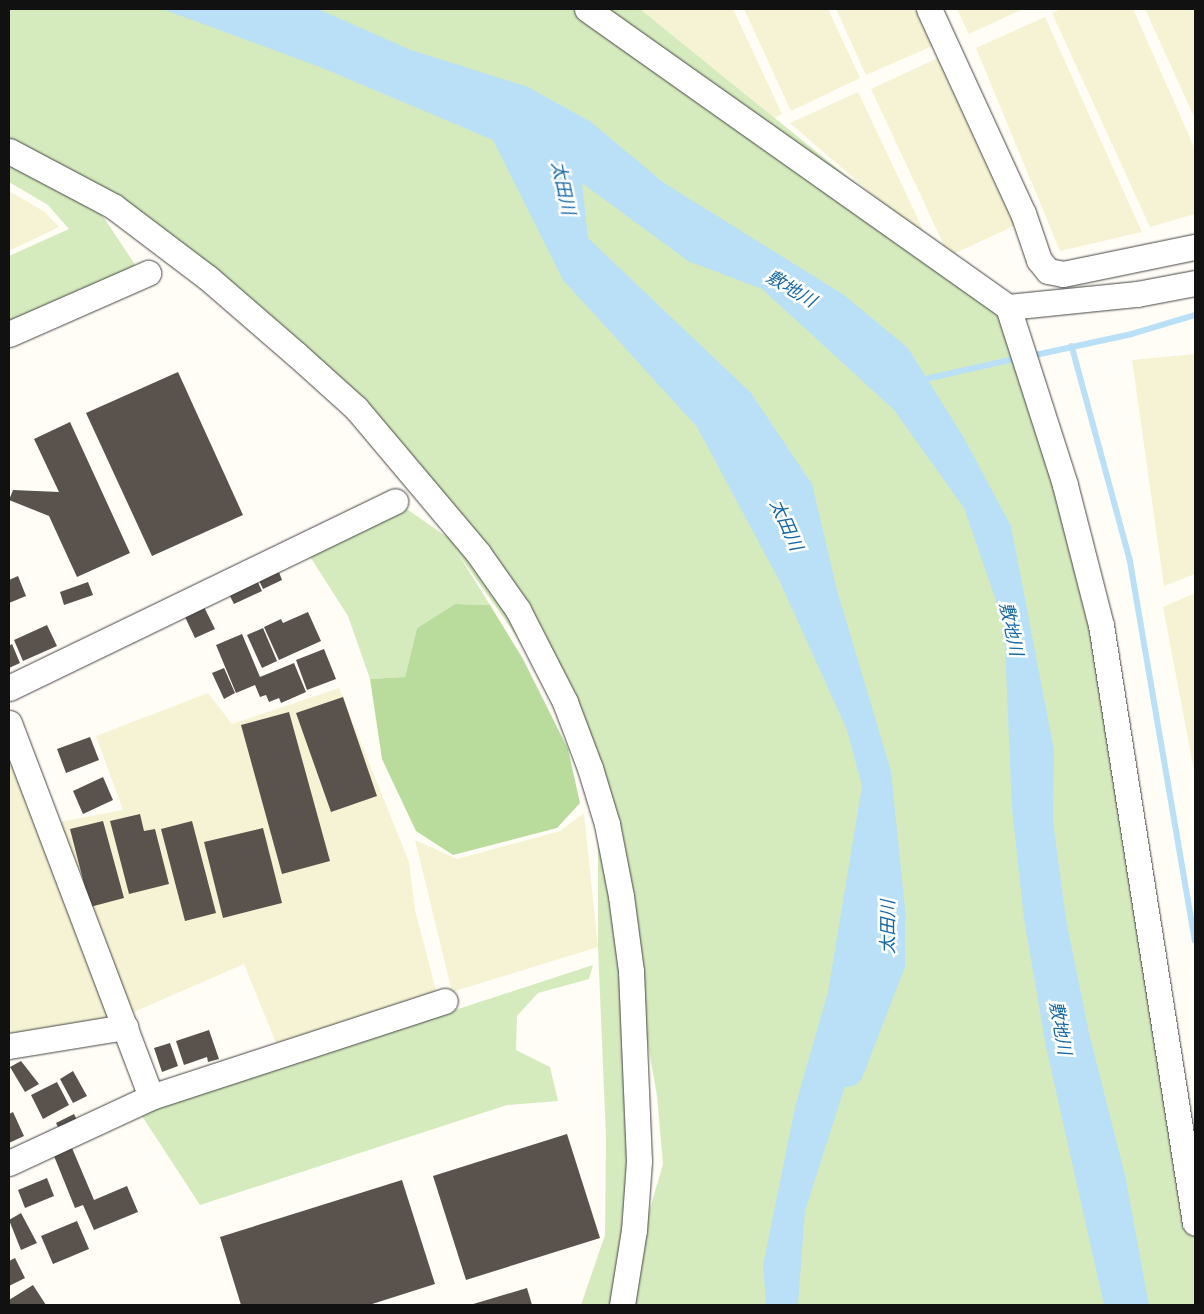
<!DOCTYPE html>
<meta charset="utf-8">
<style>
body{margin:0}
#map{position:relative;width:1204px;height:1314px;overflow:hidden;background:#fffdf5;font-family:"Crimson Pro","Noto Sans JP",serif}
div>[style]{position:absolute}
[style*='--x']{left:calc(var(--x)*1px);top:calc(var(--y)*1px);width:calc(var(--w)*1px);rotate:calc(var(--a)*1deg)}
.farmland>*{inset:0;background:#f6f3d4}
.green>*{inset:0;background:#d5ebbd}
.forest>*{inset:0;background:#b9dc9c}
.water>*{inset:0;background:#b9e0f7}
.stream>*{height:5.5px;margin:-2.75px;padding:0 2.75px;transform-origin:2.75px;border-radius:2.75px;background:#b9e0f7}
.river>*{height:34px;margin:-17px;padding:0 17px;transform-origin:17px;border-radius:17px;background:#b9e0f7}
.building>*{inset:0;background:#5a524d}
.roads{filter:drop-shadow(0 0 1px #444) drop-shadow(0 0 1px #444)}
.minor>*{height:25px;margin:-12.5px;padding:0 12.5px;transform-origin:12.5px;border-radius:12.5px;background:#fff}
span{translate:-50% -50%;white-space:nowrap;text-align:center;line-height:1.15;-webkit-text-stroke:5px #fff;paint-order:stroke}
.water-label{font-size:18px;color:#1768a6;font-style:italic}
.frame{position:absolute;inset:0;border:10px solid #111;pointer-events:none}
</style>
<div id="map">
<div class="farmland">
<i style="clip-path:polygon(640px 9px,733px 9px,782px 114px,774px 118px)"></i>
<i style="clip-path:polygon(744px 9px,828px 9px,860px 78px,791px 111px)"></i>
<i style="clip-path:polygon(836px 9px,920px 9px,937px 44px,866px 75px)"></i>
<i style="clip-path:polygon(957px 9px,1023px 9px,969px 34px)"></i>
<i style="clip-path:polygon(1061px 9px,1133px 9px,1195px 149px,1195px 214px,1150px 227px,1052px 13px)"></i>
<i style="clip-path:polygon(1145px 9px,1195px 9px,1195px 119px)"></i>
<i style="clip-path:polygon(1045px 17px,1142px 232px,1060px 251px,976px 48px)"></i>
<i style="clip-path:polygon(940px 57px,1018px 224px,949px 256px,871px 89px)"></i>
<i style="clip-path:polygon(858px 92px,937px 259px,928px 243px,790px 123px)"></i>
<i style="clip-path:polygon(9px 191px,45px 212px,59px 227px,9px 251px)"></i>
<i style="clip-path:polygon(1195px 354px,1195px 574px,1164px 586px,1132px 360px)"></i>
<i style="clip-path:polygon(1195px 593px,1195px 776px,1163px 607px)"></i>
<i style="clip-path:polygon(339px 688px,409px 862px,415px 910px,437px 994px,278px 1048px,244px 964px,127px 1015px,125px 1027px,9px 1046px,9px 723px,48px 824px,123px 810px,96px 736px,208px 693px,232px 724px)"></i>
<i style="clip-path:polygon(584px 813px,598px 947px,452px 992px,415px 840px,457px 859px,560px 831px)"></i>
</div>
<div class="green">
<i style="clip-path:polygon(9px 9px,640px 9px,1008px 307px,1098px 613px,1195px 1207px,1195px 1305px,622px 1305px,663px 1164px,657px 1096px,596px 748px,457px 552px,490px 605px,455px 604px,417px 628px,405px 677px,370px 679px,348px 616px,307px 552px,401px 505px,447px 537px,356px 408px,92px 200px,140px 272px,9px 329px,9px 256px,69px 229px,48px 205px,9px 182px)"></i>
<i style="clip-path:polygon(598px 828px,628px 947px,635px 1208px,610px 1305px,581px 1305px,605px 1235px,606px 1137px,598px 947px)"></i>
<i style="clip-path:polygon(593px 965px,589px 979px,538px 993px,517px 1016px,516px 1050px,550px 1067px,558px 1101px,507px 1105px,200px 1205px,140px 1113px)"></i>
</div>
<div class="forest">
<i style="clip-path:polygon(455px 604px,490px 605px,523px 659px,568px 749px,580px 803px,557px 828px,453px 855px,416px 831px,382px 759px,370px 679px,405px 677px,417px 628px)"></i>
</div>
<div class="water">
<i style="clip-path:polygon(162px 9px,318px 9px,411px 50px,528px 87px,591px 122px,664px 183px,844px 295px,908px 348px,964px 438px,1011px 526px,1054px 750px,1053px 821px,1066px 919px,1089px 1033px,1125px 1175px,1149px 1305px,1104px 1305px,1046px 1047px,1024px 919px,1012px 809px,1004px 624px,964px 508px,894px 410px,762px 289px,688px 261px,582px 183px,588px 238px,751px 393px,812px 484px,837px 590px,891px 771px,906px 918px,864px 1027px,805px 1211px,798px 1305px,766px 1305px,763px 1265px,796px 1103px,828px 992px,862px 786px,847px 730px,780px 582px,697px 427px,563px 280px,493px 140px,320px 67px)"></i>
</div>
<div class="stream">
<i style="--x:1072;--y:346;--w:221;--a:74.8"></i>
<i style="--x:1130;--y:559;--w:387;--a:80.3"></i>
<i style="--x:1031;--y:356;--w:103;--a:-12.3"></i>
<i style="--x:1132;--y:334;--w:66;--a:-16.8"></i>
<i style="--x:921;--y:380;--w:100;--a:-12.7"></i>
</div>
<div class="river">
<i style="--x:847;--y:1070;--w:114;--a:-68.9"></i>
<i style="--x:888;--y:964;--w:46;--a:-90"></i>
</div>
<div class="building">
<i style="clip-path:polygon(178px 372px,243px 515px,152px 556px,86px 413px)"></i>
<i style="clip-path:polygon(70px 422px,130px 553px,77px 577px,49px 516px,9px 500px,13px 490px,59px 492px,34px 439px)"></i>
<i style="clip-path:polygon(277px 567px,282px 580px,263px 589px,257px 576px)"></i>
<i style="clip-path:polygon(18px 576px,26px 596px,9px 603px,9px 580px)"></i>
<i style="clip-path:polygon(256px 578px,262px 591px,234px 604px,228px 592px)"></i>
<i style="clip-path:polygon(88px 582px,93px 595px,64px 605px,60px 592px)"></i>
<i style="clip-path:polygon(204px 607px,215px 629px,195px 638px,185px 617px)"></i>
<i style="clip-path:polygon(308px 612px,321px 641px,279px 660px,264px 627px,281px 619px,283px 623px)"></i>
<i style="clip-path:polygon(47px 625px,57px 646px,23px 661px,14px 640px)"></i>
<i style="clip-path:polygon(263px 628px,277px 661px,262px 668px,247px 635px)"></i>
<i style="clip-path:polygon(242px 634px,260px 677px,294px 663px,306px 692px,281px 703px,279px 698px,269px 702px,266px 695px,260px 697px,255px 685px,236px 693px,216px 645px)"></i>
<i style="clip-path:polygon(12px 644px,20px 663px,9px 668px,9px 646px)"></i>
<i style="clip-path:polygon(324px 649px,336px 679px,307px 690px,296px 660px)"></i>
<i style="clip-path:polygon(224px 668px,235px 693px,224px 699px,212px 673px)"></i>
<i style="clip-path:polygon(343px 697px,377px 796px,331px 812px,296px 713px)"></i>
<i style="clip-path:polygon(289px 712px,330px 861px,282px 874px,241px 725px)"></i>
<i style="clip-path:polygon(90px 737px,99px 760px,66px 773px,57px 749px)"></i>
<i style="clip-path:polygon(103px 777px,113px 800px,83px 814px,73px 791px)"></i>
<i style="clip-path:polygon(140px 814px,144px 831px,155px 829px,169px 884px,129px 894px,110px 821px)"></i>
<i style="clip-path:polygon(103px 821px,124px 898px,90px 907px,70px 829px)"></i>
<i style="clip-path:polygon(192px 821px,216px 913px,185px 921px,161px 829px)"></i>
<i style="clip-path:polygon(263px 828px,282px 903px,223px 918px,204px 842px)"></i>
<i style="clip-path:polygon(209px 1030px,219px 1059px,208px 1062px,207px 1057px,184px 1065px,176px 1041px)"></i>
<i style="clip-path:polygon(170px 1043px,178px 1066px,162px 1072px,154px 1048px)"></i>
<i style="clip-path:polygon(21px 1061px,39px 1084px,25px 1092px,10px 1067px)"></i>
<i style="clip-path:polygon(73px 1071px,87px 1096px,73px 1103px,60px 1079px)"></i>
<i style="clip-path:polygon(57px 1082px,69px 1105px,43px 1119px,31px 1095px)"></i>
<i style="clip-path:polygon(13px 1112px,24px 1136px,9px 1143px,9px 1114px)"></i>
<i style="clip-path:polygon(74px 1114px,79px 1124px,61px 1133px,56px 1123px)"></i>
<i style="clip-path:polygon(567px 1134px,600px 1238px,466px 1280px,433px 1176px)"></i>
<i style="clip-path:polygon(72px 1148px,94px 1200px,127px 1186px,138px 1212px,94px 1230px,83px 1205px,75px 1208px,54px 1156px)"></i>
<i style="clip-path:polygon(47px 1178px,54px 1196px,25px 1208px,18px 1190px)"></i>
<i style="clip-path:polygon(402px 1180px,435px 1284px,369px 1305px,241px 1305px,220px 1237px)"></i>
<i style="clip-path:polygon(21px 1213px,37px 1243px,21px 1250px,9px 1220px)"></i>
<i style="clip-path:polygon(77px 1221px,89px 1249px,53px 1264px,41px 1236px)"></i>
<i style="clip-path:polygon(15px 1258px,25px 1278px,9px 1286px,9px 1261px)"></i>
<i style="clip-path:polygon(33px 1285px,46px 1305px,9px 1305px,9px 1300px)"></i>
<i style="clip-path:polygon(527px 1288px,532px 1305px,470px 1305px)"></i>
</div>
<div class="roads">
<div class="minor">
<i style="--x:587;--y:9;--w:516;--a:35.29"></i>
<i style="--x:1008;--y:307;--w:187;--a:72.2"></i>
<i style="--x:1065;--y:485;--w:145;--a:75.6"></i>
<i style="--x:1101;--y:625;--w:605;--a:81.07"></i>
<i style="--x:929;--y:9;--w:225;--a:65.3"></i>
<i style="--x:1023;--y:213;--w:50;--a:71.2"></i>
<i style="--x:1039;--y:260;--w:14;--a:51"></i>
<i style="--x:1048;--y:271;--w:15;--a:11"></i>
<i style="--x:1063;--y:274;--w:135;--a:-11.6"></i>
<i style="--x:9;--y:151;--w:118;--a:27.9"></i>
<i style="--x:113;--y:206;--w:118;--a:37.1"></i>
<i style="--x:207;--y:277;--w:118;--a:40.9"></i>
<i style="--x:296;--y:354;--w:81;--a:42"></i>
<i style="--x:356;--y:408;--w:189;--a:49.9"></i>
<i style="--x:478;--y:553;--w:70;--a:54.9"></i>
<i style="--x:518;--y:610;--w:103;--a:62.9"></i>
<i style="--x:565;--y:702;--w:71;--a:69.3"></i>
<i style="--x:590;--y:768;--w:59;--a:73.1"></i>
<i style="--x:607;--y:824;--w:73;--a:79"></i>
<i style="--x:621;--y:896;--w:76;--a:82.4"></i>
<i style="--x:631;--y:971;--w:190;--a:87.6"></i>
<i style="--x:639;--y:1161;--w:69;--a:94.1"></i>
<i style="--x:634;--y:1230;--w:76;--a:99.1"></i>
<i style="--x:1008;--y:307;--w:130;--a:-5.8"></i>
<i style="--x:1137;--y:294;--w:59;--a:-10.7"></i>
<i style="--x:9;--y:334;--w:152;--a:-23.7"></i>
<i style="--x:9;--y:688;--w:429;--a:-25.8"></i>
<i style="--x:9;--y:723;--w:400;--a:69.2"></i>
<i style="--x:9;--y:1046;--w:118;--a:-9.3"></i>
<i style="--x:9;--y:1163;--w:157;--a:-24.9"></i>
<i style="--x:151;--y:1097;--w:309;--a:-18.1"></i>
</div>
</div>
<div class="water-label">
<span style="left:563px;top:188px;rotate:78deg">太田川</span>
<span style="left:791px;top:289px;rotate:31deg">敷地川</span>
<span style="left:786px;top:525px;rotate:66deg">太田川</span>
<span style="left:1011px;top:629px;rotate:78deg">敷地川</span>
<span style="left:888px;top:927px;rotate:-90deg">太田川</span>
<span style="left:1060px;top:1028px;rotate:80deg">敷地川</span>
</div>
<div class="frame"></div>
</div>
